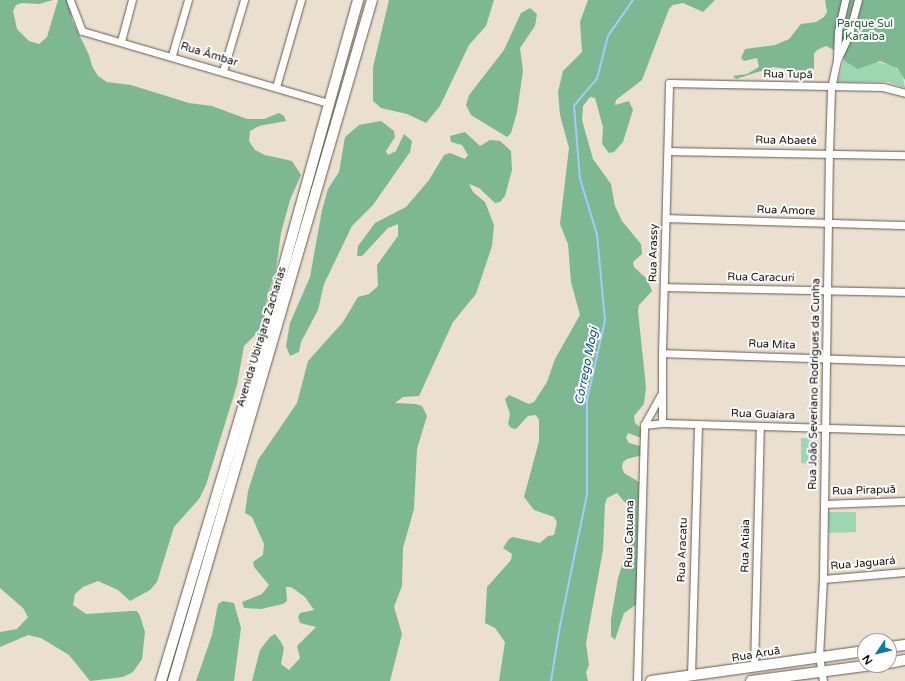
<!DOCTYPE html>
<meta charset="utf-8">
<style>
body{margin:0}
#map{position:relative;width:905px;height:681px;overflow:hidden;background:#ebdfd0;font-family:"Varela Round",sans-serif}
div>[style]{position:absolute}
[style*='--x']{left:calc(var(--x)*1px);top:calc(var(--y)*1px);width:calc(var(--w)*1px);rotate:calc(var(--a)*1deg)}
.green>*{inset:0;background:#9dd7b2}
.forest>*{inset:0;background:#7eb893}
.stream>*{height:1.5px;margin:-0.75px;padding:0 0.75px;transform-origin:0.75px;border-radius:0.75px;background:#a1cdfb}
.roads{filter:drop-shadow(0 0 1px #645a4d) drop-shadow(0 0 1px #645a4d)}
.street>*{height:7px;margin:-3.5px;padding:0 3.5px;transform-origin:3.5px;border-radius:3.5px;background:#fff}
.secondary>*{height:10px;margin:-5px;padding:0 5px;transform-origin:5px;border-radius:5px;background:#fff}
span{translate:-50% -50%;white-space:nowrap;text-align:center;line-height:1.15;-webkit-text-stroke:4px #fff;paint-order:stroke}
.park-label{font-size:11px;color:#1e603c}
.street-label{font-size:11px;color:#130f0a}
.water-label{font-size:12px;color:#064981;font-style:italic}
.north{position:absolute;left:857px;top:633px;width:40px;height:40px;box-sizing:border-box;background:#fff;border:1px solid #a19f9d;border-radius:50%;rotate:235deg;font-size:11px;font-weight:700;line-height:16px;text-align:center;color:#130f0a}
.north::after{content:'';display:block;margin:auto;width:14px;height:18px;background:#0f79a3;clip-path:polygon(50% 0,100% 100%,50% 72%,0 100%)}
</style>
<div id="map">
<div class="green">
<i style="clip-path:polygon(844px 59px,858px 69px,875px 62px,893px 65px,903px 76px,905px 88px,888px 82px,838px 82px)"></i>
<i style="clip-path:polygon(801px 438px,818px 438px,818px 465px,801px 463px)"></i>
<i style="clip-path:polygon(828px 512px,856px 512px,856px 532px,829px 533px)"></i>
</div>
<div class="forest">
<i style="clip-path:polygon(0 0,53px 0,39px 4px,22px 3px,16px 5px,13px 11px,17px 29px,29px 41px,39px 44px,47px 37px,58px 0,69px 0,72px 20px,89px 55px,92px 66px,98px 76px,107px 82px,131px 85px,189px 103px,212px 106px,247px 119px,264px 119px,279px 113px,284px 116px,286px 121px,259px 126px,250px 131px,249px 141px,255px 150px,265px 155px,292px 161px,301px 175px,290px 200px,281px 233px,276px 269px,267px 297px,264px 320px,260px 330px,244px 346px,237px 385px,206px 485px,199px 499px,174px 527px,157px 582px,150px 590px,130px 601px,118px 590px,98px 581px,83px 587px,75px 594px,73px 605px,86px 614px,131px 611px,137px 611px,140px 616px,145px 632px,142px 659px,133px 672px,123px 677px,90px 681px,69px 655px,41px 638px,28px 635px,0 647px,0 632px,17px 629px,28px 617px,23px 608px,0 588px)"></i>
<i style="clip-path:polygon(389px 0,494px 0,486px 26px,469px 45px,440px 106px,426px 123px,407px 114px,381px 108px,373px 101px,373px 67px)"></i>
<i style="clip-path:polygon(588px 0,715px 0,703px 12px,683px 3px,673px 5px,669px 9px,642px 80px,616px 100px,615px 105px,629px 101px,633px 110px,623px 142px,614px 152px,609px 153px,602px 144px,603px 127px,595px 98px,590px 97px,583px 106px,582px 120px,593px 159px,611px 184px,615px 206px,622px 221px,641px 244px,642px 254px,633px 262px,634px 267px,647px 279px,652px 291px,639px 305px,638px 311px,646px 387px,644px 404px,634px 416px,635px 423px,642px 429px,641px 438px,628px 433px,626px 438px,629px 443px,640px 446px,642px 455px,627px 459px,623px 462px,622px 467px,624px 473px,639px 482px,637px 604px,624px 613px,615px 640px,611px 636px,611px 619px,618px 578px,630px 540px,627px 505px,617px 493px,607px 498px,605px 504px,603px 550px,586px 643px,589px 665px,586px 672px,588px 681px,499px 681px,505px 642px,495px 628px,485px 623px,487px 587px,511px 560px,512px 554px,503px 548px,509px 539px,513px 537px,540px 543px,548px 536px,554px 535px,557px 522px,554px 517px,534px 510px,524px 497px,539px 441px,539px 420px,536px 415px,528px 416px,516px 429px,511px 428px,508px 424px,510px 414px,505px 399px,509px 395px,529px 404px,534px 402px,547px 382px,555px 359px,580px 315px,571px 282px,568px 244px,560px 224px,569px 148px,560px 115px,558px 92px,563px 71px,582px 52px,580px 22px)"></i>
<i style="clip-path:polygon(825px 0,905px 0,905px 80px,897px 68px,880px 61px,858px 69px,846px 62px,840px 53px,826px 46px,817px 50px,814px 54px,814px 69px,802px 78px,797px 79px,787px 69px,773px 67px,736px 79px,733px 76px,747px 74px,759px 67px,757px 58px,744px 61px,741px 58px,745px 49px,775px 45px,789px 39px,801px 24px,816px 22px,824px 17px,827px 12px)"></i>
<i style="clip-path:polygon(530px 8px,537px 14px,535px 26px,520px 48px,523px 71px,517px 112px,511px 133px,507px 137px,471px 115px,466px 105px,469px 95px,504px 50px,521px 13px)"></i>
<i style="clip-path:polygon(381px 121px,394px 131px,395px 137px,386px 151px,388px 155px,396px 151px,404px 134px,412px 141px,410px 152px,373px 205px,352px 226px,324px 284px,318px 310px,301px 342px,299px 352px,290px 356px,286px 346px,290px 323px,310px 277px,322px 210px,328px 189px,339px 172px,345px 137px,359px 125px)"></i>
<i style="clip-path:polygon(465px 132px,480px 146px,490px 140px,500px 141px,511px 151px,512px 170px,505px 196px,500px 202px,495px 203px,479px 188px,469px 184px,473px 192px,485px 202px,494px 225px,492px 246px,476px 294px,453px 322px,419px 396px,403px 397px,395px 403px,416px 404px,422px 406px,427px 416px,417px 449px,414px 509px,403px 548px,402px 586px,394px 607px,402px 634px,390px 681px,252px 681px,260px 650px,270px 637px,275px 634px,281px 642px,284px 648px,281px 664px,289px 670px,300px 658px,297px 646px,316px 627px,300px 623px,298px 617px,300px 613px,314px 610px,305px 597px,291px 587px,286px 587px,287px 601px,283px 604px,261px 609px,244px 608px,242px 602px,262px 594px,269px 585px,254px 567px,253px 562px,263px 555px,264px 544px,252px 517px,245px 513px,248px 491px,258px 460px,297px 403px,308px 361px,343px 322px,358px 297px,369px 294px,378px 286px,377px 265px,398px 236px,398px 224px,388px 228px,362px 256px,357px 256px,358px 246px,375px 223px,406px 207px,429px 180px,444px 155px,450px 153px,465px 159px,468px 155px,462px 145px,451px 142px,450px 136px)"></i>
<i style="clip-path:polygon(223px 601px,234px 603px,241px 628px,234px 681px,196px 681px,212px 635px,218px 604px)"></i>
</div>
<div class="stream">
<i style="--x:551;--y:681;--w:56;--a:-80.7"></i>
<i style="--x:560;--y:626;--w:135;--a:-78.4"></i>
<i style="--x:587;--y:494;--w:94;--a:-90"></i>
<i style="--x:587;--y:400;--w:81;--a:-77.2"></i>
<i style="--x:605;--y:321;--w:86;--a:-95.3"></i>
<i style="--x:597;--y:235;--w:59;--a:-106.9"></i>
<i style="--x:580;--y:179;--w:73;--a:-94.7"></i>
<i style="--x:574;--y:106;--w:35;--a:-50"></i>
<i style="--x:597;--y:79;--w:44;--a:-75.7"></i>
<i style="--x:608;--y:36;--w:44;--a:-55.2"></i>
</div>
<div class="roads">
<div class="street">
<i style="--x:70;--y:0;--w:33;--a:69"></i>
<i style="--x:82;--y:31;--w:256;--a:16.3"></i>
<i style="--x:121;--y:41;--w:42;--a:-75"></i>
<i style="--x:172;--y:55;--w:57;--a:-73.8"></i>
<i style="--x:838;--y:58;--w:23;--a:-65"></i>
<i style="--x:848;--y:37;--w:38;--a:-75"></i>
<i style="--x:223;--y:71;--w:74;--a:-73.5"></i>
<i style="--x:276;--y:87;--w:91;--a:-74"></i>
<i style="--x:668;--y:151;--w:237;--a:1"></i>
<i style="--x:666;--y:218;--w:239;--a:1.7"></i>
<i style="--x:664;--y:287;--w:241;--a:1.2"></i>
<i style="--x:662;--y:353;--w:243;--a:1.9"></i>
<i style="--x:662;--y:423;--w:70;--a:-90"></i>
<i style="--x:662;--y:353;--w:270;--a:-88.5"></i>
<i style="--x:669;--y:83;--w:214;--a:1.1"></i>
<i style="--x:883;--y:87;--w:23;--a:15"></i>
<i style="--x:644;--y:425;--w:18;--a:-6"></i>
<i style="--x:662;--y:423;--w:243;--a:1.7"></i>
<i style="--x:824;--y:504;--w:81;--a:-2.1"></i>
<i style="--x:823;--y:579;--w:82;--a:-4.9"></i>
<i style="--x:754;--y:667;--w:241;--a:-88.6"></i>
<i style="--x:691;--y:676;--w:252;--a:-88.4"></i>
<i style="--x:637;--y:681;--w:256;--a:-88.4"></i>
<i style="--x:644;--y:425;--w:35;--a:-61"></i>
<i style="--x:823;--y:681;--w:24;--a:-99"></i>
<i style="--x:819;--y:657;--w:78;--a:-87.1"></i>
<i style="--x:823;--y:579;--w:426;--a:-89.2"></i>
<i style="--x:829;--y:153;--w:65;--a:-88.2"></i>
<i style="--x:831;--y:88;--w:29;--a:-78"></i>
<i style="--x:837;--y:60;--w:29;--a:-88"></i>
<i style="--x:838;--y:31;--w:32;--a:-77"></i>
</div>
<div class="secondary">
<i style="--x:889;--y:647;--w:16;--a:-7"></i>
<i style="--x:889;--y:663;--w:16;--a:-11"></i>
<i style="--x:161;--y:681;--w:359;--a:-73.3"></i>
<i style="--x:264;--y:337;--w:350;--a:-74.4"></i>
<i style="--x:173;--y:681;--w:709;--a:-73.71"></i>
<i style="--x:651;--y:681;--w:216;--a:-8"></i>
<i style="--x:751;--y:681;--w:122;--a:-7.5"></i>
</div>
</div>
<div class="park-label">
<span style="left:865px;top:31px">Parque Sul<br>Karaíba</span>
</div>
<div class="street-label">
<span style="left:209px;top:55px;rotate:17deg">Rua Âmbar</span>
<span style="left:788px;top:75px;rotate:1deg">Rua Tupã</span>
<span style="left:786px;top:141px;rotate:1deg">Rua Abaeté</span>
<span style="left:786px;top:211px;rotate:2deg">Rua Amore</span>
<span style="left:654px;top:253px;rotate:-89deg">Rua Arassy</span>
<span style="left:761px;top:278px;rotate:1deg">Rua Caracuri</span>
<span style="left:262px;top:337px;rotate:-73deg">Avenida Ubirajara Zacharias</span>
<span style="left:772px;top:345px;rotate:2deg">Rua Mita</span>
<span style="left:815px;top:384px;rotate:-89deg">Rua João Severiano Rodrigues da Cunha</span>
<span style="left:763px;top:415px;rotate:2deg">Rua Guaíara</span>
<span style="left:864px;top:491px;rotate:-2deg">Rua Pirapuã</span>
<span style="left:630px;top:534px;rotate:-89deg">Rua Catuana</span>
<span style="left:746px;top:546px;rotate:-89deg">Rua Atiaia</span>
<span style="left:683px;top:550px;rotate:-88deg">Rua Aracatu</span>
<span style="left:863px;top:564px;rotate:-5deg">Rua Jaguará</span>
<span style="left:756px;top:655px;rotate:-9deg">Rua Aruã</span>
</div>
<div class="water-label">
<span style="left:587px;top:366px;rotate:-79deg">Córrego Mogi</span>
</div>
<div class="north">N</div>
</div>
